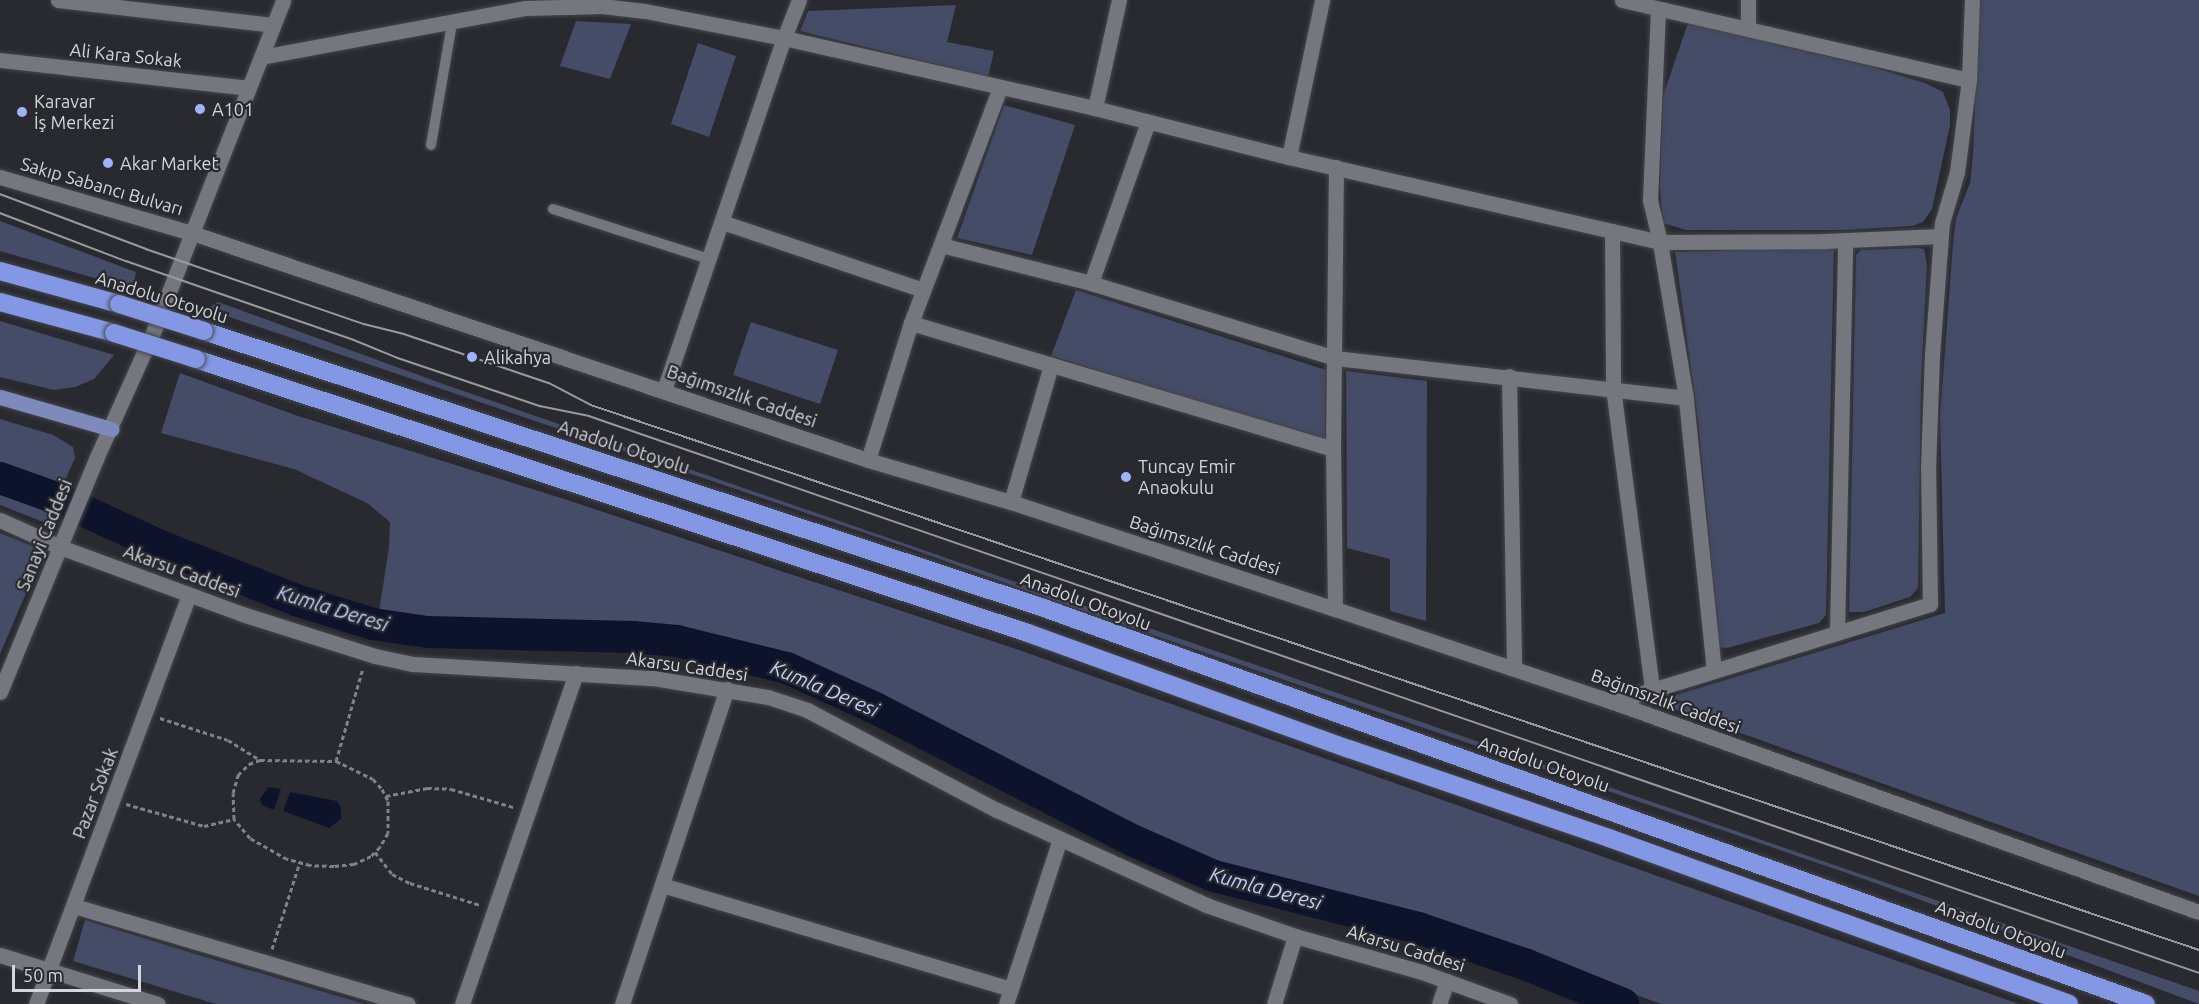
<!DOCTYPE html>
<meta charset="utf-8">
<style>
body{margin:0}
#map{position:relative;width:2199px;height:1004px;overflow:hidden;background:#282a2f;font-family:Ubuntu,sans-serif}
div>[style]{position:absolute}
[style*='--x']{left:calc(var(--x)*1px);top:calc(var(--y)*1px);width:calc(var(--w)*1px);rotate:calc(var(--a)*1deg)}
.green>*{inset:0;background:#454c68}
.water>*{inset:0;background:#0e132c}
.river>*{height:32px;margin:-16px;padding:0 16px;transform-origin:16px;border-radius:16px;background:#0e132c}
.path>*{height:3px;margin-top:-1.5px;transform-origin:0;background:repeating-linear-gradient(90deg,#808286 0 4.5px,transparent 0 7.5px)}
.roads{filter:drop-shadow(0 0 2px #44454a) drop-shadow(0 0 2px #44454a)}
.lane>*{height:10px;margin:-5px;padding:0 5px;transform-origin:5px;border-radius:5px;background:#75777e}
.street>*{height:15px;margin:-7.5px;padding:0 7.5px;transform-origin:7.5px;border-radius:7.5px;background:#75777e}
.secondary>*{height:15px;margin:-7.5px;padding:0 7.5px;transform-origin:7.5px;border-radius:7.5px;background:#75777e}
.primary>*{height:15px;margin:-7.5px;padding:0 7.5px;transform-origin:7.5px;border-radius:7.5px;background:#7d8abb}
.highway>*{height:18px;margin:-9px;padding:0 9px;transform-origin:9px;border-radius:9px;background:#8397e4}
.tram>*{height:1.5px;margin:-0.75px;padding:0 0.75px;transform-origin:0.75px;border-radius:0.75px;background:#999a9e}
.bridges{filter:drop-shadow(0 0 2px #44454a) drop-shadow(0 0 2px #44454a)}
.highway-bridge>*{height:18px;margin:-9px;padding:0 9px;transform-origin:9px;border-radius:9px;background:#8397e4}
.dots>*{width:16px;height:16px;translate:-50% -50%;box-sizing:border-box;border:3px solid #282a2f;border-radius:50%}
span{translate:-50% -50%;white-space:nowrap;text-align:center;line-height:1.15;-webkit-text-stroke:4.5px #282a2f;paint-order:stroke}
.street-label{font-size:18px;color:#d5d6da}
.poi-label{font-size:18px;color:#d5d6da}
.left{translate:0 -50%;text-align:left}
.water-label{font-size:20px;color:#c0cefb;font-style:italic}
.scale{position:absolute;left:12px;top:965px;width:129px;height:27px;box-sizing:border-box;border:3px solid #d5d6da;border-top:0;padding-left:8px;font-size:18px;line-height:21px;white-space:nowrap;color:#d5d6da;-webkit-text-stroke:4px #282a2f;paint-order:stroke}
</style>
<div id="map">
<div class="green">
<i style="clip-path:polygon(1979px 0,2199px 0,2199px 896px,1653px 702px,1945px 613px,1940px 417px,1953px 243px,1956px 218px,1970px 183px,1973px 154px)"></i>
<i style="clip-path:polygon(956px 5px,947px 42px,994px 51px,988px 77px,800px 31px,808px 11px)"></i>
<i style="clip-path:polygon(576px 21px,631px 24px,610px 79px,560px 66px)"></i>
<i style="clip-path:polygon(1688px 23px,1869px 66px,1925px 83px,1943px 92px,1950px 110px,1950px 125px,1932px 209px,1923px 222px,1912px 226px,1844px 230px,1686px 230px,1663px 223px,1660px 186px,1663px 96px)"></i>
<i style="clip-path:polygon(698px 43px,736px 56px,709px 137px,671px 124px)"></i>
<i style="clip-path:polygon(1004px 105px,1075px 125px,1032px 255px,957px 238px)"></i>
<i style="clip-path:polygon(0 221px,136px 272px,133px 289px,0 251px)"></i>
<i style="clip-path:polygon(1834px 248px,1826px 615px,1819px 623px,1727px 648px,1719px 647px,1698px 419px,1675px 252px)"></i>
<i style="clip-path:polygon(1917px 248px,1924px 249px,1927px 265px,1921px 382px,1918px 588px,1910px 597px,1864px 612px,1849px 612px,1856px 255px,1861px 250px)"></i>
<i style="clip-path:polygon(1076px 290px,1326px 370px,1325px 440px,1051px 356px)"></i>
<i style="clip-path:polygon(218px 302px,446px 385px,2199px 991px,2199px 1004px,1867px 880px,1075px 608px,906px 547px,206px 309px)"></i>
<i style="clip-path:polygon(0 321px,114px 355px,94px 379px,75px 387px,54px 390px,0 377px)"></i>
<i style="clip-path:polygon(751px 322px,838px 350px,820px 404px,733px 375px)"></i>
<i style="clip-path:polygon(1346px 371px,1427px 381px,1426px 621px,1390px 611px,1390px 559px,1347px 548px)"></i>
<i style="clip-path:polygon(180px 373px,295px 415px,558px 497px,1010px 647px,2019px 1004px,1661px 1004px,1555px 965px,1436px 926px,1315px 891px,1245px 877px,1206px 864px,803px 664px,750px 645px,654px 628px,418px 621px,379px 612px,389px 547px,390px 522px,367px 503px,294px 469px,161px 433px)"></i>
<i style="clip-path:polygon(0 419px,53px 435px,73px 447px,75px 458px,46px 523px,0 505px)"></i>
<i style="clip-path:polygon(0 533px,44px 551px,0 654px)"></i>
<i style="clip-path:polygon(85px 920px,202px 956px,365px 1004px,216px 1004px,73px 961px)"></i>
</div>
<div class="water">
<i style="clip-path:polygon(268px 787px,281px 789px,274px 810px,262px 805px,260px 799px)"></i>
<i style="clip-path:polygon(290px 792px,337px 801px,341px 808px,341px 819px,329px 828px,283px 811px)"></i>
</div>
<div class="river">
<i style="--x:0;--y:478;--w:59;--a:19.7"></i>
<i style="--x:56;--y:498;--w:112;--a:24.7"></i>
<i style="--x:158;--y:545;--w:152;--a:21.7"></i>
<i style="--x:299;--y:601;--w:77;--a:17.3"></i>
<i style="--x:373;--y:624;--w:55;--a:8.4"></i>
<i style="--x:427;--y:632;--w:206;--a:1.4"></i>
<i style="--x:633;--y:637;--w:44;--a:5.2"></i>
<i style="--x:677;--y:641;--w:113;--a:13.8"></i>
<i style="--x:787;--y:668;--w:97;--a:24.4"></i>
<i style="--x:875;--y:708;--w:291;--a:27.2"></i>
<i style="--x:1134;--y:841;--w:87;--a:23.6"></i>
<i style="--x:1214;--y:876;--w:211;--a:14.3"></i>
<i style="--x:1418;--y:928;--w:115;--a:18.7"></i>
<i style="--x:1527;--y:965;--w:104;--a:22.1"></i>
</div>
<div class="path">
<i style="--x:160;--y:718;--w:71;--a:17.9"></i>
<i style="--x:228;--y:740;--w:38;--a:32"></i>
<i style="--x:336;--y:761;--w:41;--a:25.9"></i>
<i style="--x:373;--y:779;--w:13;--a:48"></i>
<i style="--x:382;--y:789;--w:13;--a:63"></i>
<i style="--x:388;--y:801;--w:32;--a:90"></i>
<i style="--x:388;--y:833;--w:16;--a:120"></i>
<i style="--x:380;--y:847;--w:13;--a:135"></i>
<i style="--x:371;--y:856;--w:19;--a:155"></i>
<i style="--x:354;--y:864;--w:20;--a:174"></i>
<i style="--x:334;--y:866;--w:24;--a:-178"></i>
<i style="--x:310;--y:865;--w:24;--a:-165"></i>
<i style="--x:287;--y:859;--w:43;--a:-150.4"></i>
<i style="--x:250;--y:838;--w:25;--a:-130"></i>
<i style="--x:234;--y:819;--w:26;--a:-92"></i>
<i style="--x:233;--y:793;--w:19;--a:-74"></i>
<i style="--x:238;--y:775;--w:16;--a:-45"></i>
<i style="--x:249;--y:764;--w:12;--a:-20"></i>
<i style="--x:260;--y:760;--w:76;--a:0.8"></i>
<i style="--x:336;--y:761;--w:97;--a:-73.8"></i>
<i style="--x:386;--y:796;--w:42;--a:-11"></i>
<i style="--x:427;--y:788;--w:24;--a:2"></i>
<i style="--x:451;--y:789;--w:65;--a:16.2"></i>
<i style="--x:126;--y:804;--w:81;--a:15.8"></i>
<i style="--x:204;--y:826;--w:31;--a:-13"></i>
<i style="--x:375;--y:852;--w:28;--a:52"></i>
<i style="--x:392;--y:874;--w:20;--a:27"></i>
<i style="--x:410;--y:883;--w:73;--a:17.4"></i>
<i style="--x:272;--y:949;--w:91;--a:-72.2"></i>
</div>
<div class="roads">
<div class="lane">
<i style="--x:431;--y:145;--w:124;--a:-80.2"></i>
<i style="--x:553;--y:209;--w:164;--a:17.8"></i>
</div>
<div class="street">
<i style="--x:58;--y:0;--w:216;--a:6.6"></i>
<i style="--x:1622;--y:0;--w:356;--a:13"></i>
<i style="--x:1748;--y:0;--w:28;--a:90"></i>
<i style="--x:261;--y:57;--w:269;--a:-10.5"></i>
<i style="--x:526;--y:8;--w:76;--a:-1.5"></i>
<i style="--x:602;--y:6;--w:43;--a:6.6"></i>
<i style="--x:645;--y:11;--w:142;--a:11"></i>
<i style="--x:784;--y:38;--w:319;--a:12.7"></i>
<i style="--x:1095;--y:108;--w:200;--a:14.2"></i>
<i style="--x:1289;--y:157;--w:381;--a:12.9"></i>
<i style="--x:1660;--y:242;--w:164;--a:-0.3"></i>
<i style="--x:1824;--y:241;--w:117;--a:-2.4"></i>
<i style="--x:0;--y:60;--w:250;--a:6.4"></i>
<i style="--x:1095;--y:108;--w:111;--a:-77.5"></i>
<i style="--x:1289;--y:157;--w:160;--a:-78.1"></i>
<i style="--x:722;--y:222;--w:212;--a:18.7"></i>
<i style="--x:1612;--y:231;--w:157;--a:89.6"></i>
<i style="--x:1613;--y:388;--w:305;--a:82.6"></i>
<i style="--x:1652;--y:690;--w:41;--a:162.9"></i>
<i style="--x:941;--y:245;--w:155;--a:14.2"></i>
<i style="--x:1091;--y:283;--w:255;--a:17.1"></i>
<i style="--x:1335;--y:358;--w:353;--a:6.5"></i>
<i style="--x:1091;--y:283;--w:171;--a:-70.5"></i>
<i style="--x:911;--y:323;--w:440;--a:16.6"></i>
<i style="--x:1509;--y:376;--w:293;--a:89"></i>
<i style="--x:664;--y:390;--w:372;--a:-71.2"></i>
<i style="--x:784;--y:38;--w:41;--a:-68.5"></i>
<i style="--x:868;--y:460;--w:144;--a:-72.6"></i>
<i style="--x:911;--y:323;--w:252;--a:-69.3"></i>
<i style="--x:1011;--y:502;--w:143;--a:-73.7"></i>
<i style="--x:0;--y:520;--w:66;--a:24.2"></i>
<i style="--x:1335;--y:609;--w:160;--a:-90.7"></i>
<i style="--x:1333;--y:449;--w:282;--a:-89.4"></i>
<i style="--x:1837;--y:633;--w:393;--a:-88.8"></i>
<i style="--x:1714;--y:671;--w:226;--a:-17.2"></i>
<i style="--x:1930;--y:604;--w:135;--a:-90.8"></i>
<i style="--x:1928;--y:469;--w:114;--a:-88"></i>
<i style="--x:1932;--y:355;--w:132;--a:-85.7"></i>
<i style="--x:1942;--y:223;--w:53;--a:-73.6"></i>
<i style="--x:1957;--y:172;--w:93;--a:-82.6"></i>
<i style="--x:1969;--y:80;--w:80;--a:-87.9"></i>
<i style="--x:1652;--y:690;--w:65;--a:-17"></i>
<i style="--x:1714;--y:671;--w:274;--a:-95.9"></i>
<i style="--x:1686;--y:398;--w:158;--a:-99.5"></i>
<i style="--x:1660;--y:242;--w:43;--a:-103.4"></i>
<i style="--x:1650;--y:200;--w:191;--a:-87.6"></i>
<i style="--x:662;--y:885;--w:364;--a:16.6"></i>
<i style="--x:74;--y:906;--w:348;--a:16.4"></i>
<i style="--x:0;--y:955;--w:165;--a:17.2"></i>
<i style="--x:36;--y:1004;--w:437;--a:-69.5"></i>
<i style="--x:462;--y:1004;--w:350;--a:-71"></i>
<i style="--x:622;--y:1004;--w:332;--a:-71.6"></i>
<i style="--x:1006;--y:1004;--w:174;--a:-71.9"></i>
<i style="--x:1274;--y:1004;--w:71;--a:-72.8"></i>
<i style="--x:1439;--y:1004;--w:24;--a:-71"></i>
</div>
<div class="secondary">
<i style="--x:0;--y:177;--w:200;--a:16.3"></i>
<i style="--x:192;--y:233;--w:713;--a:18.56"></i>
<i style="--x:868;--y:460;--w:149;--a:16.4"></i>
<i style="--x:1011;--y:502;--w:341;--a:18.3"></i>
<i style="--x:1335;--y:609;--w:293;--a:18.5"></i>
<i style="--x:1613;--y:702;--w:622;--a:19.72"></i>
<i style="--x:60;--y:547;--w:194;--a:20.2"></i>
<i style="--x:242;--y:614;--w:139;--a:17.5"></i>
<i style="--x:375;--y:656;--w:40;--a:12"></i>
<i style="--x:414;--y:664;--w:239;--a:3.4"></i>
<i style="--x:653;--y:678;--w:117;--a:9.4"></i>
<i style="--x:768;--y:697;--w:41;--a:18.4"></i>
<i style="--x:807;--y:710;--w:215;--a:27.8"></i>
<i style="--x:997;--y:810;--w:230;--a:24.4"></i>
<i style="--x:1206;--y:905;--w:94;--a:19.2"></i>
<i style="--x:1295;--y:936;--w:132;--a:15.8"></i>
<i style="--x:1422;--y:972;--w:94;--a:20"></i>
<i style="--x:0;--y:692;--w:252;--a:-67.6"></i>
<i style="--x:96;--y:459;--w:141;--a:-65.8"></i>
<i style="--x:154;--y:330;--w:354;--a:-68.6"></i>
</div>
<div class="primary">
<i style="--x:0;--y:397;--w:116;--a:16.1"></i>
</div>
<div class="highway">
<i style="--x:0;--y:271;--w:123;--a:15.5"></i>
<i style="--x:0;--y:302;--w:118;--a:15.2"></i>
<i style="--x:204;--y:331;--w:881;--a:18.25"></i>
<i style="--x:1041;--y:607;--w:1174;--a:19.76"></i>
<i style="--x:196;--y:359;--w:876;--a:18.23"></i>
<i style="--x:1028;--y:633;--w:341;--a:19.9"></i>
<i style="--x:1349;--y:749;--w:275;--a:18.9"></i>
<i style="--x:1609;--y:838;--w:489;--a:19.8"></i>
</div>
</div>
<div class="tram">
<i style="--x:0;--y:194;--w:156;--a:20.6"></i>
<i style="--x:146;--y:249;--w:231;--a:19"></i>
<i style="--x:364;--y:324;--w:41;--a:14"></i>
<i style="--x:404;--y:334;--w:153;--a:18.7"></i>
<i style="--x:549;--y:383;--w:47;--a:27.6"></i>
<i style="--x:591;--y:405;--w:1698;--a:18.72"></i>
<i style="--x:0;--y:213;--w:135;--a:20.9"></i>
<i style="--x:126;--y:261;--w:241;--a:19.1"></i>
<i style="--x:354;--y:340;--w:48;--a:22.2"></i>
<i style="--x:398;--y:358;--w:150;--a:18.7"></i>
<i style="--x:540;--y:406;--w:50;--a:11.5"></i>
<i style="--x:589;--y:416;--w:1704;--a:19.08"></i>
</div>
<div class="bridges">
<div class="highway-bridge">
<i style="--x:119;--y:304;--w:89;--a:17.6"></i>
<i style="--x:114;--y:333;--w:86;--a:17.6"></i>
</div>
</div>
<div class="dots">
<i style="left:200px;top:109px;background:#9fb3fd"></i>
<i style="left:22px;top:112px;background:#9fb3fd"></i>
<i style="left:108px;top:163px;background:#9fb3fd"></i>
<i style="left:472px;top:357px;background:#9fb3fd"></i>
<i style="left:1126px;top:477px;background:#9fb3fd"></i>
</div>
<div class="street-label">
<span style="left:126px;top:55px;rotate:6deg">Ali Kara Sokak</span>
<span style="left:102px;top:186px;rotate:16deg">Sakıp Sabancı Bulvarı</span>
<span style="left:162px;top:297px;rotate:17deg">Anadolu Otoyolu</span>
<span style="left:742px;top:396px;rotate:19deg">Bağımsızlık Caddesi</span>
<span style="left:624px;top:447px;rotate:18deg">Anadolu Otoyolu</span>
<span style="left:44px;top:535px;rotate:-68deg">Sanayi Caddesi</span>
<span style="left:1205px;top:545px;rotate:18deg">Bağımsızlık Caddesi</span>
<span style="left:182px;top:571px;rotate:20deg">Akarsu Caddesi</span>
<span style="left:1086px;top:601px;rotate:20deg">Anadolu Otoyolu</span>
<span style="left:687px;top:666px;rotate:8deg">Akarsu Caddesi</span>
<span style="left:1666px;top:701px;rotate:20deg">Bağımsızlık Caddesi</span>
<span style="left:1544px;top:764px;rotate:19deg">Anadolu Otoyolu</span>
<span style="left:95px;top:793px;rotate:-69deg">Pazar Sokak</span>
<span style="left:2001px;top:929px;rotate:20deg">Anadolu Otoyolu</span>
<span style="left:1406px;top:948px;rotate:17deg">Akarsu Caddesi</span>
</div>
<div class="poi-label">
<span class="left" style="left:34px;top:112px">Karavar<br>İş Merkezi</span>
<span class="left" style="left:212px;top:109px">A101</span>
<span class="left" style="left:120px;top:163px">Akar Market</span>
<span class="left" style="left:484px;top:357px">Alikahya</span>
<span class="left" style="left:1138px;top:477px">Tuncay Emir<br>Anaokulu</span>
</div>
<div class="water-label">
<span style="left:333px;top:608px;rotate:17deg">Kumla Deresi</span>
<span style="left:825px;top:688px;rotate:23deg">Kumla Deresi</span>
<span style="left:1266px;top:888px;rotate:15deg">Kumla Deresi</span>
</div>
<div class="scale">50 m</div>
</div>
